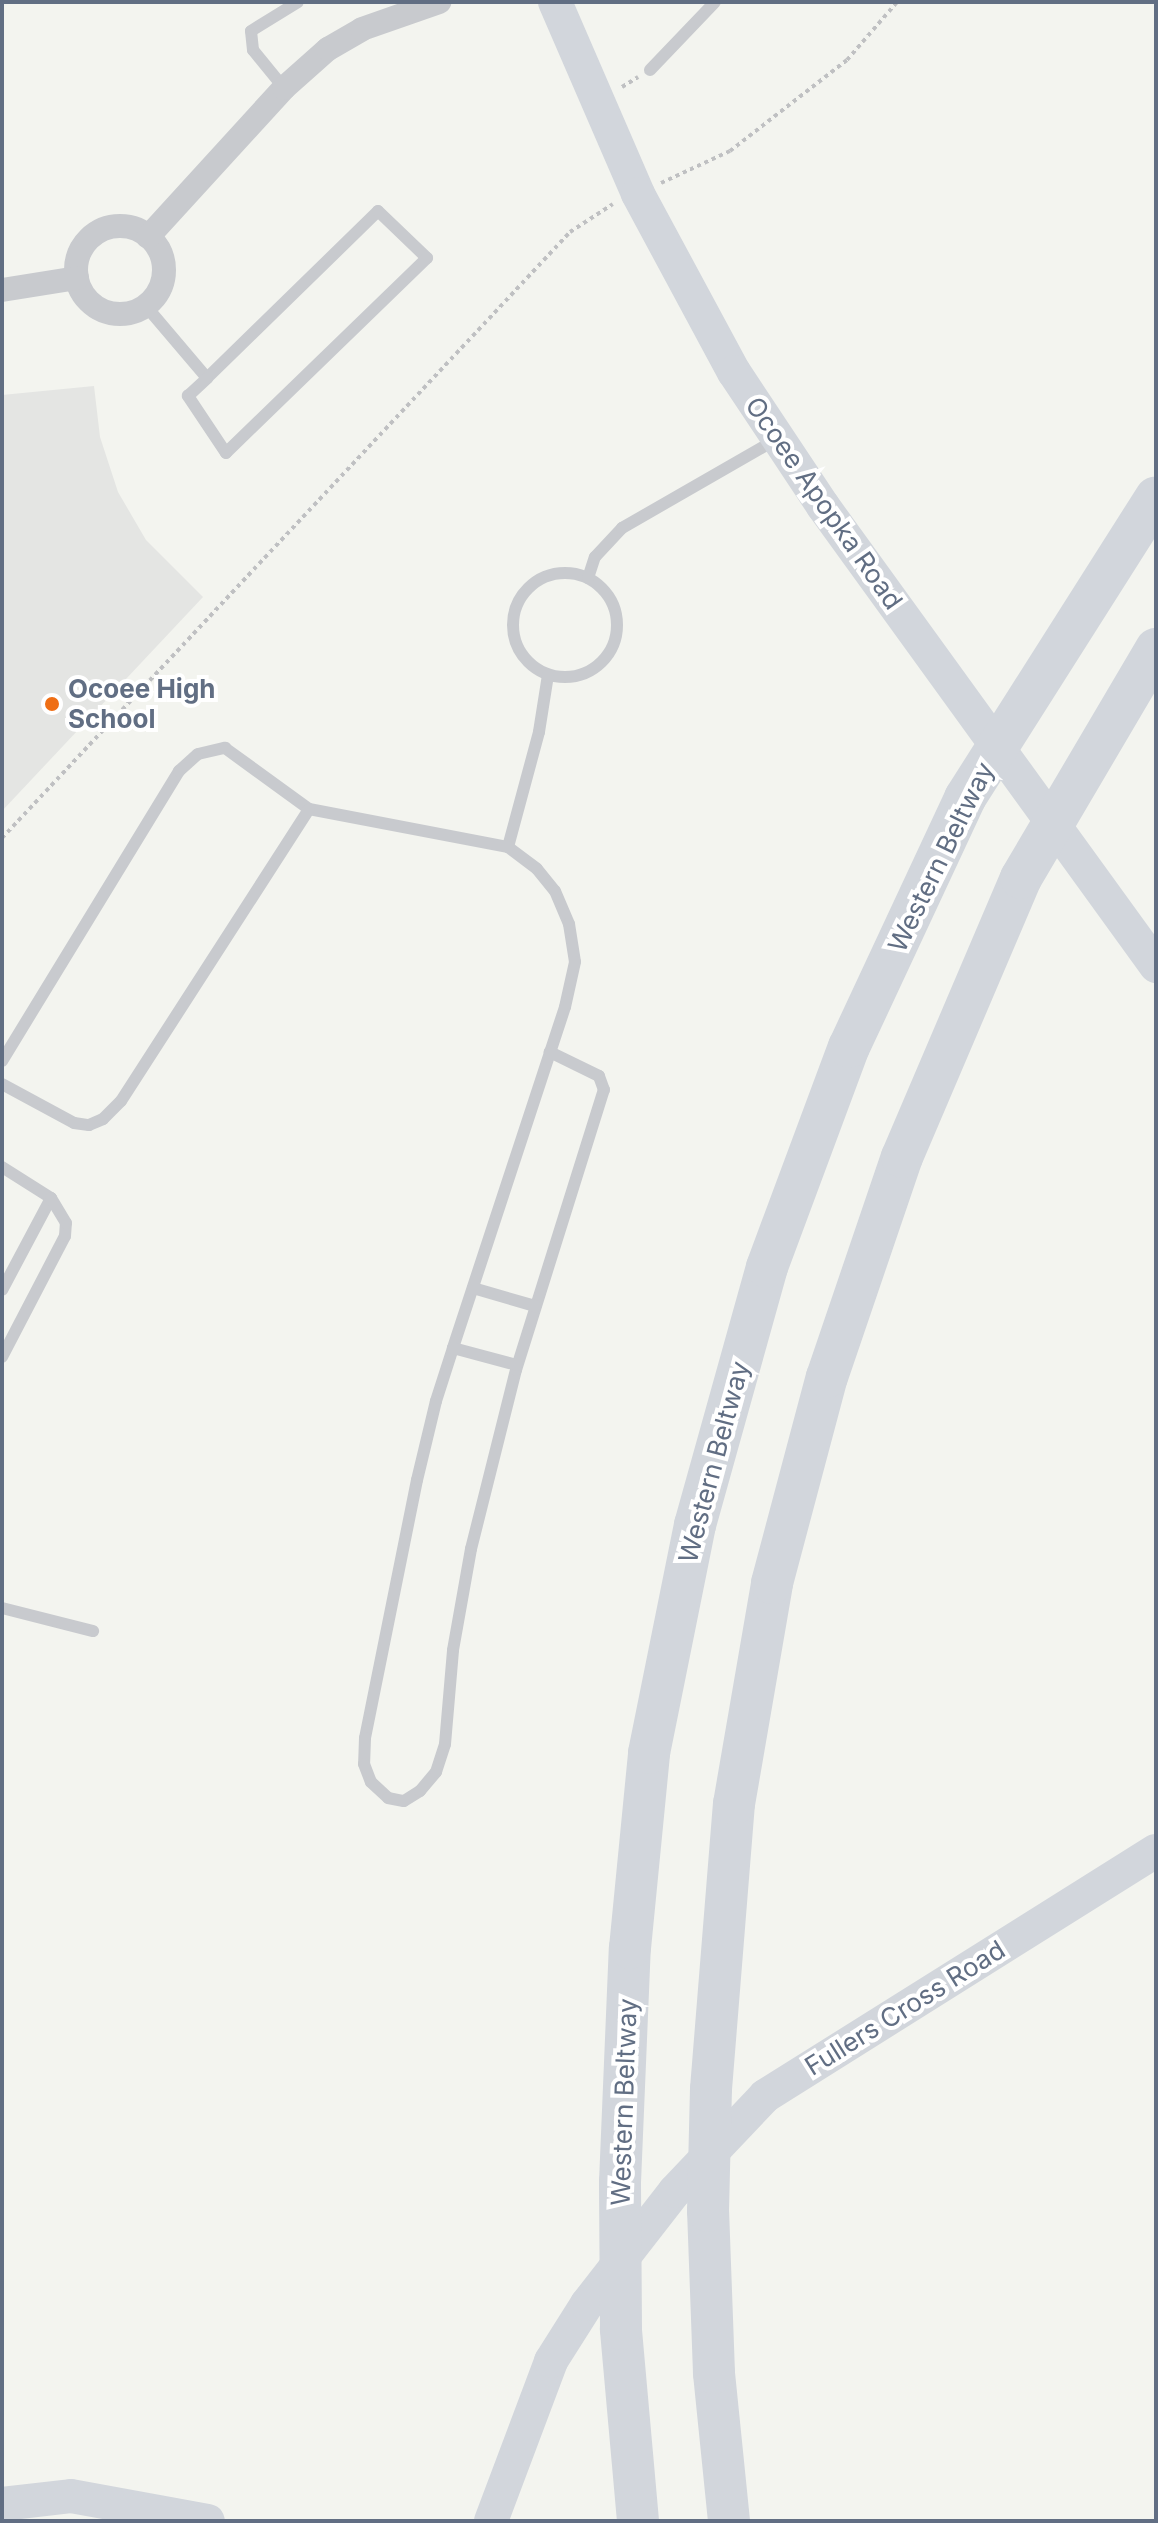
<!DOCTYPE html>
<style>
body{margin:0}
#map{position:relative;width:1158px;height:2523px;overflow:hidden;background:#f3f4ef;font-family:Inter,sans-serif}
div>[style]{position:absolute}
[style*='--x']{left:calc(var(--x)*1px);top:calc(var(--y)*1px);width:calc(var(--w)*1px);rotate:calc(var(--a)*1deg)}
.built>*{inset:0;background:#e4e5e3}
.path>*{height:4px;margin-top:-2px;transform-origin:0;background:repeating-linear-gradient(90deg,#bfc0c2 0 4px,transparent 0 8px)}
.lane>*{height:12px;margin:-6px;padding:0 6px;transform-origin:6px;border-radius:6px;background:#c8cace}
.lane>.ring{margin:-6px;padding:0;box-sizing:content-box;background:none;border:12px solid #c8cace;border-radius:50%}
.street>*{height:24px;margin:-12px;padding:0 12px;transform-origin:12px;border-radius:12px;background:#c8cace}
.street>.ring{margin:-12px;padding:0;box-sizing:content-box;background:none;border:24px solid #c8cace;border-radius:50%}
.secondary>*{height:34px;margin:-17px;padding:0 17px;transform-origin:17px;border-radius:17px;background:#d2d6dc}
.highway>*{height:42px;margin:-21px;padding:0 21px;transform-origin:21px;border-radius:21px;background:#d2d6dc}
.dots>*{width:22px;height:22px;translate:-50% -50%;box-sizing:border-box;border:4px solid #fff;border-radius:50%}
span{translate:-50% -50%;white-space:nowrap;text-align:center;line-height:1.15;-webkit-text-stroke:8px #fff;paint-order:stroke}
.street-label{font-size:26px;color:#616e83}
.poi-label{font-size:26px;color:#616e83;font-weight:700}
.left{translate:0 -50%;text-align:left}
.frame{position:absolute;inset:0;border:4px solid #616e83;pointer-events:none}
</style>
<div id="map">
<div class="built">
<i style="clip-path:polygon(94px 386px,100px 437px,118px 492px,146px 540px,203px 597px,2px 811px,2px 395px)"></i>
</div>
<div class="path">
<i style="--x:622;--y:87;--w:19;--a:-32"></i>
<i style="--x:661;--y:183;--w:76;--a:-24.9"></i>
<i style="--x:730;--y:151;--w:148;--a:-37.9"></i>
<i style="--x:847;--y:60;--w:77;--a:-49.2"></i>
<i style="--x:2;--y:838;--w:831;--a:-46.85"></i>
<i style="--x:570;--y:232;--w:51;--a:-33.1"></i>
</div>
<div class="lane">
<i style="--x:650;--y:70;--w:94;--a:-46.3"></i>
<i style="--x:284;--y:88;--w:49;--a:-129.2"></i>
<i style="--x:253;--y:50;--w:19;--a:-96"></i>
<i style="--x:251;--y:31;--w:55;--a:-31.7"></i>
<i style="--x:145;--y:305;--w:96;--a:49.7"></i>
<i style="--x:207;--y:378;--w:239;--a:-44.3"></i>
<i style="--x:378;--y:211;--w:68;--a:43.8"></i>
<i style="--x:427;--y:258;--w:280;--a:135.9"></i>
<i style="--x:226;--y:453;--w:69;--a:-123.7"></i>
<i style="--x:188;--y:396;--w:26;--a:-43"></i>
<i class="ring" style="left:513px;top:573px;width:92px;height:92px"></i>
<i style="--x:588;--y:578;--w:22;--a:-72"></i>
<i style="--x:595;--y:557;--w:40;--a:-47"></i>
<i style="--x:622;--y:528;--w:177;--a:-29.9"></i>
<i style="--x:548;--y:675;--w:58;--a:99"></i>
<i style="--x:539;--y:732;--w:119;--a:105.1"></i>
<i style="--x:508;--y:847;--w:36;--a:37"></i>
<i style="--x:537;--y:869;--w:28;--a:51"></i>
<i style="--x:555;--y:891;--w:36;--a:67"></i>
<i style="--x:569;--y:924;--w:38;--a:81"></i>
<i style="--x:575;--y:962;--w:46;--a:102.5"></i>
<i style="--x:565;--y:1007;--w:359;--a:108.2"></i>
<i style="--x:453;--y:1348;--w:56;--a:107.8"></i>
<i style="--x:436;--y:1401;--w:81;--a:103.5"></i>
<i style="--x:417;--y:1480;--w:263;--a:101.4"></i>
<i style="--x:365;--y:1738;--w:26;--a:92"></i>
<i style="--x:364;--y:1764;--w:19;--a:69"></i>
<i style="--x:371;--y:1782;--w:23;--a:43"></i>
<i style="--x:388;--y:1798;--w:16;--a:11"></i>
<i style="--x:404;--y:1801;--w:19;--a:-32"></i>
<i style="--x:420;--y:1791;--w:25;--a:-50"></i>
<i style="--x:436;--y:1772;--w:29;--a:-72"></i>
<i style="--x:445;--y:1744;--w:94;--a:-85.1"></i>
<i style="--x:453;--y:1650;--w:103;--a:-79.9"></i>
<i style="--x:471;--y:1549;--w:185;--a:-75.9"></i>
<i style="--x:516;--y:1370;--w:294;--a:-72.6"></i>
<i style="--x:604;--y:1090;--w:15;--a:-110"></i>
<i style="--x:599;--y:1076;--w:55;--a:-153.9"></i>
<i style="--x:2;--y:1061;--w:340;--a:-58.6"></i>
<i style="--x:179;--y:771;--w:25;--a:-42"></i>
<i style="--x:198;--y:754;--w:28;--a:-13"></i>
<i style="--x:225;--y:748;--w:104;--a:36"></i>
<i style="--x:309;--y:809;--w:203;--a:10.8"></i>
<i style="--x:2;--y:1084;--w:82;--a:28.4"></i>
<i style="--x:74;--y:1123;--w:15;--a:8"></i>
<i style="--x:89;--y:1125;--w:15;--a:-23"></i>
<i style="--x:103;--y:1119;--w:25;--a:-45"></i>
<i style="--x:121;--y:1101;--w:347;--a:-57.2"></i>
<i style="--x:2;--y:1167;--w:58;--a:32.3"></i>
<i style="--x:51;--y:1198;--w:104;--a:118"></i>
<i style="--x:473;--y:1288;--w:65;--a:16.2"></i>
<i style="--x:453;--y:1348;--w:66;--a:14.9"></i>
<i style="--x:2;--y:1357;--w:136;--a:-62.5"></i>
<i style="--x:65;--y:1236;--w:13;--a:-86"></i>
<i style="--x:66;--y:1223;--w:29;--a:-121"></i>
<i style="--x:2;--y:1608;--w:94;--a:14.2"></i>
</div>
<div class="street">
<i class="ring" style="left:76px;top:226px;width:64px;height:64px"></i>
<i style="--x:148;--y:237;--w:202;--a:-47.6"></i>
<i style="--x:284;--y:88;--w:59;--a:-41.6"></i>
<i style="--x:328;--y:49;--w:39;--a:-30"></i>
<i style="--x:362;--y:29;--w:82;--a:-19.3"></i>
<i style="--x:2;--y:290;--w:76;--a:-9.1"></i>
</div>
<div class="secondary">
<i style="--x:555;--y:2;--w:209;--a:66.6"></i>
<i style="--x:638;--y:194;--w:202;--a:61.7"></i>
<i style="--x:734;--y:372;--w:161;--a:56.4"></i>
<i style="--x:823;--y:506;--w:568;--a:54.1"></i>
<i style="--x:2;--y:2504;--w:69;--a:-6.6"></i>
<i style="--x:71;--y:2496;--w:139;--a:10.3"></i>
<i style="--x:491;--y:2521;--w:171;--a:-69.4"></i>
<i style="--x:551;--y:2361;--w:67;--a:-57.7"></i>
<i style="--x:587;--y:2304;--w:143;--a:-52.1"></i>
<i style="--x:675;--y:2191;--w:131;--a:-46.5"></i>
<i style="--x:765;--y:2096;--w:461;--a:-32.1"></i>
</div>
<div class="highway">
<i style="--x:638;--y:2521;--w:193;--a:-95.1"></i>
<i style="--x:621;--y:2329;--w:147;--a:-90.4"></i>
<i style="--x:620;--y:2182;--w:234;--a:-87.6"></i>
<i style="--x:630;--y:1948;--w:196;--a:-84.4"></i>
<i style="--x:649;--y:1753;--w:233;--a:-78.6"></i>
<i style="--x:695;--y:1525;--w:268;--a:-74.4"></i>
<i style="--x:767;--y:1267;--w:235;--a:-69.6"></i>
<i style="--x:849;--y:1047;--w:275;--a:-65"></i>
<i style="--x:965;--y:798;--w:356;--a:-57.6"></i>
<i style="--x:729;--y:2521;--w:149;--a:-95.8"></i>
<i style="--x:714;--y:2373;--w:162;--a:-92.1"></i>
<i style="--x:708;--y:2211;--w:122;--a:-88.6"></i>
<i style="--x:711;--y:2089;--w:286;--a:-85.4"></i>
<i style="--x:734;--y:1804;--w:224;--a:-80.2"></i>
<i style="--x:772;--y:1583;--w:213;--a:-75.1"></i>
<i style="--x:827;--y:1377;--w:232;--a:-71.2"></i>
<i style="--x:902;--y:1157;--w:303;--a:-66.9"></i>
<i style="--x:1021;--y:878;--w:266;--a:-59.5"></i>
</div>
<div class="dots">
<i style="left:52px;top:704px;background:#ef6e14"></i>
</div>
<div class="street-label">
<span style="left:824px;top:503px;rotate:55deg">Ocoee Apopka Road</span>
<span style="left:941px;top:857px;rotate:-64deg">Western Beltway</span>
<span style="left:714px;top:1462px;rotate:-75deg">Western Beltway</span>
<span style="left:905px;top:2008px;rotate:-32deg">Fullers Cross Road</span>
<span style="left:624px;top:2102px;rotate:-88deg">Western Beltway</span>
</div>
<div class="poi-label">
<span class="left" style="left:68px;top:704px">Ocoee High<br>School</span>
</div>
<div class="frame"></div>
</div>
